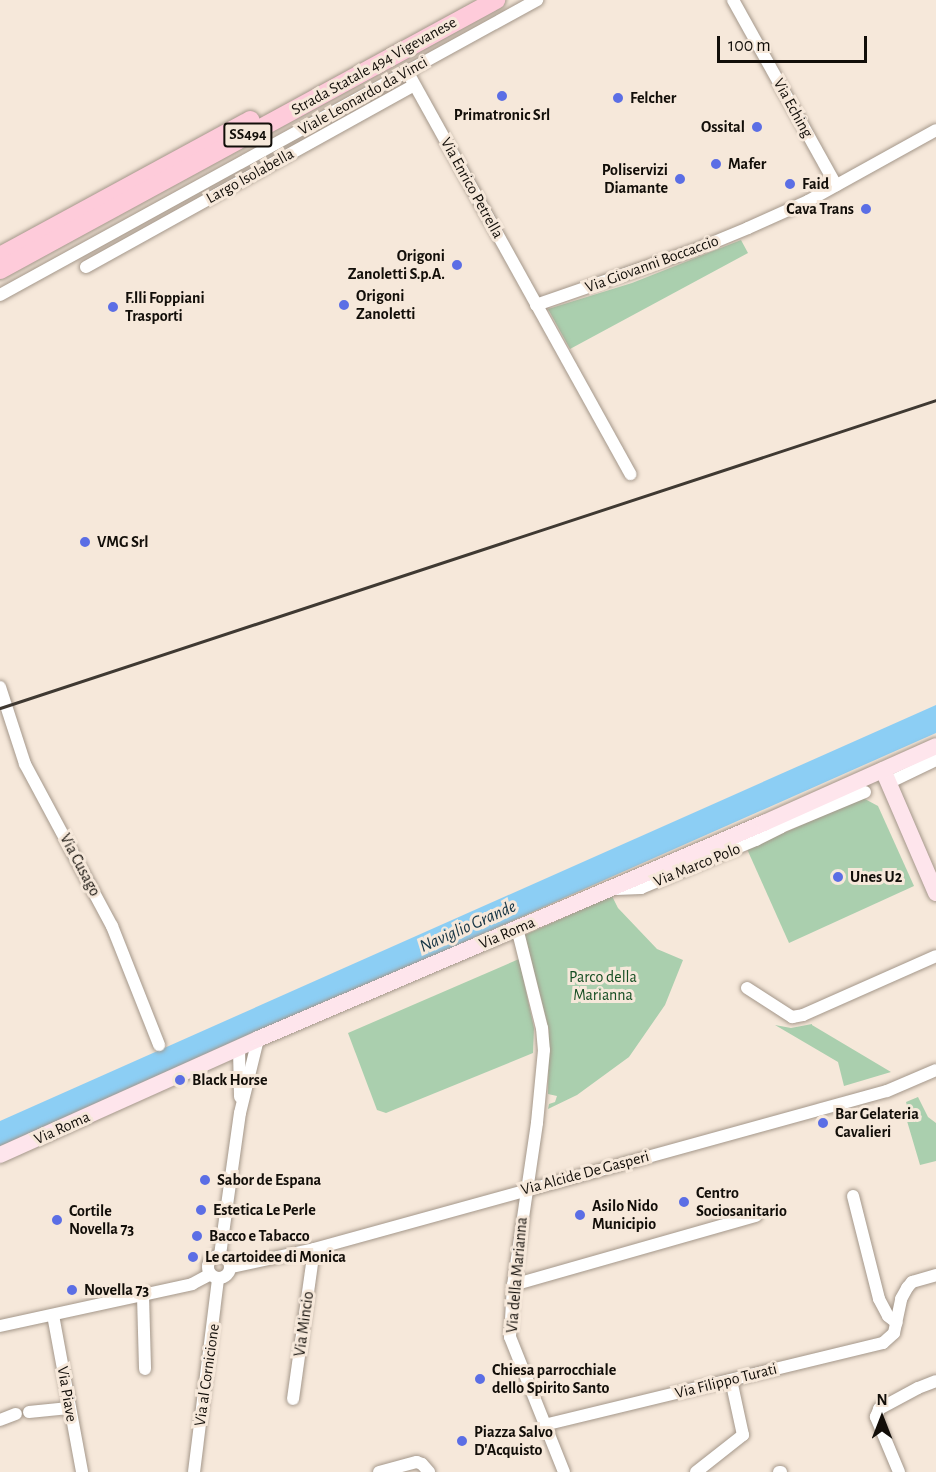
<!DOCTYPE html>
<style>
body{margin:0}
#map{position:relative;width:936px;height:1472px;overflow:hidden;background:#f6e8da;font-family:"Alegreya Sans",sans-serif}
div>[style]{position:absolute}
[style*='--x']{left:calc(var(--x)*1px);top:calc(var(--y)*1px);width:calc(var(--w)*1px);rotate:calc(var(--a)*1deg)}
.green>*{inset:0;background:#aacfae}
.water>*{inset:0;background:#8ccef4}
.roads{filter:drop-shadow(0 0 2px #a4978a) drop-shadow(0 0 2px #a4978a)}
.street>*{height:12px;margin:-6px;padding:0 6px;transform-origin:6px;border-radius:6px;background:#fff}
.street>.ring{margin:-6px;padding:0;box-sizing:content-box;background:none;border:12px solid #fff;border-radius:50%}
.secondary>*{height:16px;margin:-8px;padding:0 8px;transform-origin:8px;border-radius:8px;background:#fee5ec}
.primary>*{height:18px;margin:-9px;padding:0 9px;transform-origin:9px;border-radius:9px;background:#fecbda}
.rail>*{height:3px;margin:-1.5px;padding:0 1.5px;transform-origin:1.5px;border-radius:1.5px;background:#3f3932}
.dots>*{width:16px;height:16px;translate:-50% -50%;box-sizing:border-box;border:3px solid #f6e8da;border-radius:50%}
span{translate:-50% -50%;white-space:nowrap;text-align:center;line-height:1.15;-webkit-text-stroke:6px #f6e8da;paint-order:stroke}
.shield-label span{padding:2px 4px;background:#f6e8da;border:2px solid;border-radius:4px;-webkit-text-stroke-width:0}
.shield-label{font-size:15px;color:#120e09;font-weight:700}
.street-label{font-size:16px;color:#120e09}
.poi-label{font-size:16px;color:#120e09;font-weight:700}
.left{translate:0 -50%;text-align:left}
.right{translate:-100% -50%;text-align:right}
.park-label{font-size:16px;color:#144d21}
.water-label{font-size:18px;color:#143343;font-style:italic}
.north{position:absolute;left:852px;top:1388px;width:60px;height:60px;-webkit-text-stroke:4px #f6e8da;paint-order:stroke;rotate:0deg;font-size:16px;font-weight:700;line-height:24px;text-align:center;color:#120e09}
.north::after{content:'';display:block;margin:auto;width:21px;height:27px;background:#120e09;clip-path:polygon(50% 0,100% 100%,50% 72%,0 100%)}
.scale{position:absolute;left:717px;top:36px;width:150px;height:27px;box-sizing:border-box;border:3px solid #120e09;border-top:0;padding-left:8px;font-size:18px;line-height:21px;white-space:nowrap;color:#120e09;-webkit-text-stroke:4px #f6e8da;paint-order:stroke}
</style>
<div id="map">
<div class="green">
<i style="clip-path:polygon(741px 240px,748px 253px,570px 349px,548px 309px,632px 283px)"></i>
<i style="clip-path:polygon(863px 798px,878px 806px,914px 886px,789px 943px,747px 849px)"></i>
<i style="clip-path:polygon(612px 896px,618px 908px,657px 949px,683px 960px,665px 1005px,629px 1057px,577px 1095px,548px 1109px,549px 1104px,555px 1102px,557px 1096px,548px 1094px,549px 1030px,525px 935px)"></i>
<i style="clip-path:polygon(519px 959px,534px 1028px,533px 1053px,386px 1113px,377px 1110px,348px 1033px)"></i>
<i style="clip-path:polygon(812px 1024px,812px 1025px,891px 1072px,844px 1086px,838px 1062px,775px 1025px,791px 1028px)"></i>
<i style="clip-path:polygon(918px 1097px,928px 1117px,936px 1123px,936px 1161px,920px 1165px,907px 1121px,911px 1120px,906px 1102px)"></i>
</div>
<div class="water">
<i style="clip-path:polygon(936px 705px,936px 733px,0 1148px,0 1121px)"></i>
</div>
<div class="roads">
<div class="street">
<i style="--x:733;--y:0;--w:212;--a:60.9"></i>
<i style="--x:407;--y:71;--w:461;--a:61"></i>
<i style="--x:86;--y:267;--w:375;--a:-29"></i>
<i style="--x:0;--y:295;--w:613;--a:-28.78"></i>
<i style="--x:536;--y:305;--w:168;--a:-19.1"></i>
<i style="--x:695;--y:250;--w:57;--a:-22.5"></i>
<i style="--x:748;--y:228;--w:66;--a:-24.2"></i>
<i style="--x:808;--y:201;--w:146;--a:-29"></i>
<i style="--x:0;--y:687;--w:81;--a:72"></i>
<i style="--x:25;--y:764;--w:184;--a:61.8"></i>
<i style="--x:112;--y:926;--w:128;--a:68.4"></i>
<i style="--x:888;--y:783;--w:53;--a:-25.6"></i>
<i style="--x:781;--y:827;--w:91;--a:-22.6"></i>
<i style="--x:616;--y:889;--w:25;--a:-2"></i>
<i style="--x:641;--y:888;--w:125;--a:-22.7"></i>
<i style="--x:756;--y:840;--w:28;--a:-27"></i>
<i style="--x:781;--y:827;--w:16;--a:-68"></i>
<i style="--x:517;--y:928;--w:103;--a:76"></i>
<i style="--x:542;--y:1028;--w:22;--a:85"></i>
<i style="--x:544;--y:1050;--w:73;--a:95.5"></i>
<i style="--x:537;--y:1123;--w:164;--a:98.4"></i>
<i style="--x:513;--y:1285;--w:52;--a:93.3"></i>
<i style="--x:510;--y:1337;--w:145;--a:68.2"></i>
<i style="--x:747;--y:988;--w:54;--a:32.8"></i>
<i style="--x:792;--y:1017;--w:11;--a:-10"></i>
<i style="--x:803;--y:1015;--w:145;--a:-23.9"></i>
<i style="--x:239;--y:1048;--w:49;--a:88.8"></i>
<i style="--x:853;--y:1196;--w:106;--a:75.8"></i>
<i style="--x:879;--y:1299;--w:19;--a:62"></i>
<i style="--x:888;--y:1316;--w:11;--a:38"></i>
<i style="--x:220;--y:1255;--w:143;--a:-82"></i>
<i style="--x:240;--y:1113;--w:76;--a:-76.3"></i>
<i class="ring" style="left:208px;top:1256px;width:10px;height:10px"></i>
<i style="--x:231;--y:1267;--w:85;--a:-12.2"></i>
<i style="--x:314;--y:1249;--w:594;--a:-15.42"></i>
<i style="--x:887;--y:1091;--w:53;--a:-23.2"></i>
<i style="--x:513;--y:1285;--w:253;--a:-15.9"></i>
<i style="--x:143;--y:1296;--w:73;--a:88.4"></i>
<i style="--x:53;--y:1315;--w:160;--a:79.5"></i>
<i style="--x:0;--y:1326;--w:197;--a:-12.3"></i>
<i style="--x:192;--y:1284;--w:21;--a:-28"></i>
<i style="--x:293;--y:1399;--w:151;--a:-82"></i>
<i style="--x:29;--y:1412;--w:40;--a:-5.7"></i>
<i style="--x:0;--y:1420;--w:17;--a:-21"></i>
<i style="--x:544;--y:1425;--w:349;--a:-13.6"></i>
<i style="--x:883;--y:1343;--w:15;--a:-42"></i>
<i style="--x:894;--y:1333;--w:35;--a:-78"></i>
<i style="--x:901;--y:1299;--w:13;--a:-61"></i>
<i style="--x:907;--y:1288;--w:8;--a:-50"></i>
<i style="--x:912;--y:1282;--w:25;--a:-16"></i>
<i style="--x:194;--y:1472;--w:195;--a:-82.9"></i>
<i style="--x:379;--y:1472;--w:39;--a:-15"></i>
<i style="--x:417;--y:1462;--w:5;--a:22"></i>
<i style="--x:422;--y:1464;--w:11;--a:49"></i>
<i style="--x:696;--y:1472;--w:60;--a:-38.2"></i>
<i style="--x:743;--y:1435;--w:56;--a:-102.3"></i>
<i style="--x:779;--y:1472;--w:2;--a:0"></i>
<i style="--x:899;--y:1472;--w:60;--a:-112.7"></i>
<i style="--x:876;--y:1417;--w:9;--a:-69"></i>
<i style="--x:879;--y:1409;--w:44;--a:-28.3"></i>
<i style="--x:918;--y:1388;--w:19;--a:-21"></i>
</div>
<div class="secondary">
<i style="--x:883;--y:770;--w:134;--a:66.7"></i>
<i style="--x:0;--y:1155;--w:283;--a:-24.2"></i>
<i style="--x:258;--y:1039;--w:550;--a:-23.12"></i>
<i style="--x:764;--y:823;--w:188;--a:-24.1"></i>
</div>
<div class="primary">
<i style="--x:0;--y:256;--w:285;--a:-28.5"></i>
<i style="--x:0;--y:270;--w:565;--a:-28.56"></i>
</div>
</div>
<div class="rail">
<i style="--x:0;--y:708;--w:985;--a:-18.21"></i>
</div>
<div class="dots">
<i style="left:502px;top:96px;background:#5b6ee5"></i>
<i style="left:618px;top:98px;background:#5b6ee5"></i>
<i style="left:757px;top:127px;background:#5b6ee5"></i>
<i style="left:716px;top:164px;background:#5b6ee5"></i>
<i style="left:680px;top:179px;background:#5b6ee5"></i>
<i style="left:790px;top:184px;background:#5b6ee5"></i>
<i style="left:866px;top:209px;background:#5b6ee5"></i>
<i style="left:457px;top:265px;background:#5b6ee5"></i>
<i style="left:344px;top:305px;background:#5b6ee5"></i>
<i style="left:113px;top:307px;background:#5b6ee5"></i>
<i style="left:85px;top:542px;background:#5b6ee5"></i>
<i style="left:838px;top:877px;background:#5b6ee5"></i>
<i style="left:180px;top:1080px;background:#5b6ee5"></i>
<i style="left:823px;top:1123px;background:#5b6ee5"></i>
<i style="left:205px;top:1180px;background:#5b6ee5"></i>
<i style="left:684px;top:1202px;background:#5b6ee5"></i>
<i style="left:201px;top:1210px;background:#5b6ee5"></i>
<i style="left:580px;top:1215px;background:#5b6ee5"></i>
<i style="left:57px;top:1220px;background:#5b6ee5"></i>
<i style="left:197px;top:1236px;background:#5b6ee5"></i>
<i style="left:193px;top:1257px;background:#5b6ee5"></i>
<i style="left:72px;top:1290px;background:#5b6ee5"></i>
<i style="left:480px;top:1379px;background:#5b6ee5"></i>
<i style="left:462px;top:1441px;background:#5b6ee5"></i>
</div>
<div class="shield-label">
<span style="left:248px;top:135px">SS494</span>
</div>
<div class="street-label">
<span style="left:374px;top:66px;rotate:-29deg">Strada Statale 494 Vigevanese</span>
<span style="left:363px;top:96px;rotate:-29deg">Viale Leonardo da Vinci</span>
<span style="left:793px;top:108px;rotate:61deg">Via Eching</span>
<span style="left:250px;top:176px;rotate:-29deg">Largo Isolabella</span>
<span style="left:472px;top:188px;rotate:61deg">Via Enrico Petrella</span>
<span style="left:652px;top:264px;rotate:-20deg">Via Giovanni Boccaccio</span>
<span style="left:80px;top:865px;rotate:62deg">Via Cusago</span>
<span style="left:697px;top:865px;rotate:-22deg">Via Marco Polo</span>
<span style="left:507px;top:933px;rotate:-23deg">Via Roma</span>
<span style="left:62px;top:1128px;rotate:-24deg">Via Roma</span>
<span style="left:585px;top:1173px;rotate:-15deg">Via Alcide De Gasperi</span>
<span style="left:517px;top:1275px;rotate:-85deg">Via della Marianna</span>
<span style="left:304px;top:1324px;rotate:-82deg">Via Mincio</span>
<span style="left:207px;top:1375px;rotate:-82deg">Via al Cornicione</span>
<span style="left:726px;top:1381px;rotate:-14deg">Via Filippo Turati</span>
<span style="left:67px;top:1394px;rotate:80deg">Via Piave</span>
</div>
<div class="poi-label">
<span class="left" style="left:630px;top:98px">Felcher</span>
<span style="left:502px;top:115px">Primatronic Srl</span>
<span class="right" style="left:745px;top:127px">Ossital</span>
<span class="left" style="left:728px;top:164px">Mafer</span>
<span class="right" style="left:668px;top:179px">Poliservizi<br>Diamante</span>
<span class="left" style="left:802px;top:184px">Faid</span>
<span class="right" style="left:854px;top:209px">Cava Trans</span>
<span class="right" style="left:445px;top:265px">Origoni<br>Zanoletti S.p.A.</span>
<span class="left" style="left:356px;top:305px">Origoni<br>Zanoletti</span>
<span class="left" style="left:125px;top:307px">F.lli Foppiani<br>Trasporti</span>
<span class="left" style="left:97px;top:542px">VMG Srl</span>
<span class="left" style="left:850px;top:877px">Unes U2</span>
<span class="left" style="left:192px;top:1080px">Black Horse</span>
<span class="left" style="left:835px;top:1123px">Bar Gelateria<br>Cavalieri</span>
<span class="left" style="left:217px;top:1180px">Sabor de Espana</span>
<span class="left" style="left:696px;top:1202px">Centro<br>Sociosanitario</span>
<span class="left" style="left:592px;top:1215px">Asilo Nido<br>Municipio</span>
<span class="left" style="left:213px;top:1210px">Estetica Le Perle</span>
<span class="left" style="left:69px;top:1220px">Cortile<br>Novella 73</span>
<span class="left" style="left:209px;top:1236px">Bacco e Tabacco</span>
<span class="left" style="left:205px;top:1257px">Le cartoidee di Monica</span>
<span class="left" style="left:84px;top:1290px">Novella 73</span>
<span class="left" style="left:492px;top:1379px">Chiesa parrocchiale<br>dello Spirito Santo</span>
<span class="left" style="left:474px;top:1441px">Piazza Salvo<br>D'Acquisto</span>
</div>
<div class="park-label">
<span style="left:603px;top:986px">Parco della<br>Marianna</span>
</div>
<div class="water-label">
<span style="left:468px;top:927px;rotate:-24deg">Naviglio Grande</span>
</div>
<div class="north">N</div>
<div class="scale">100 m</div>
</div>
